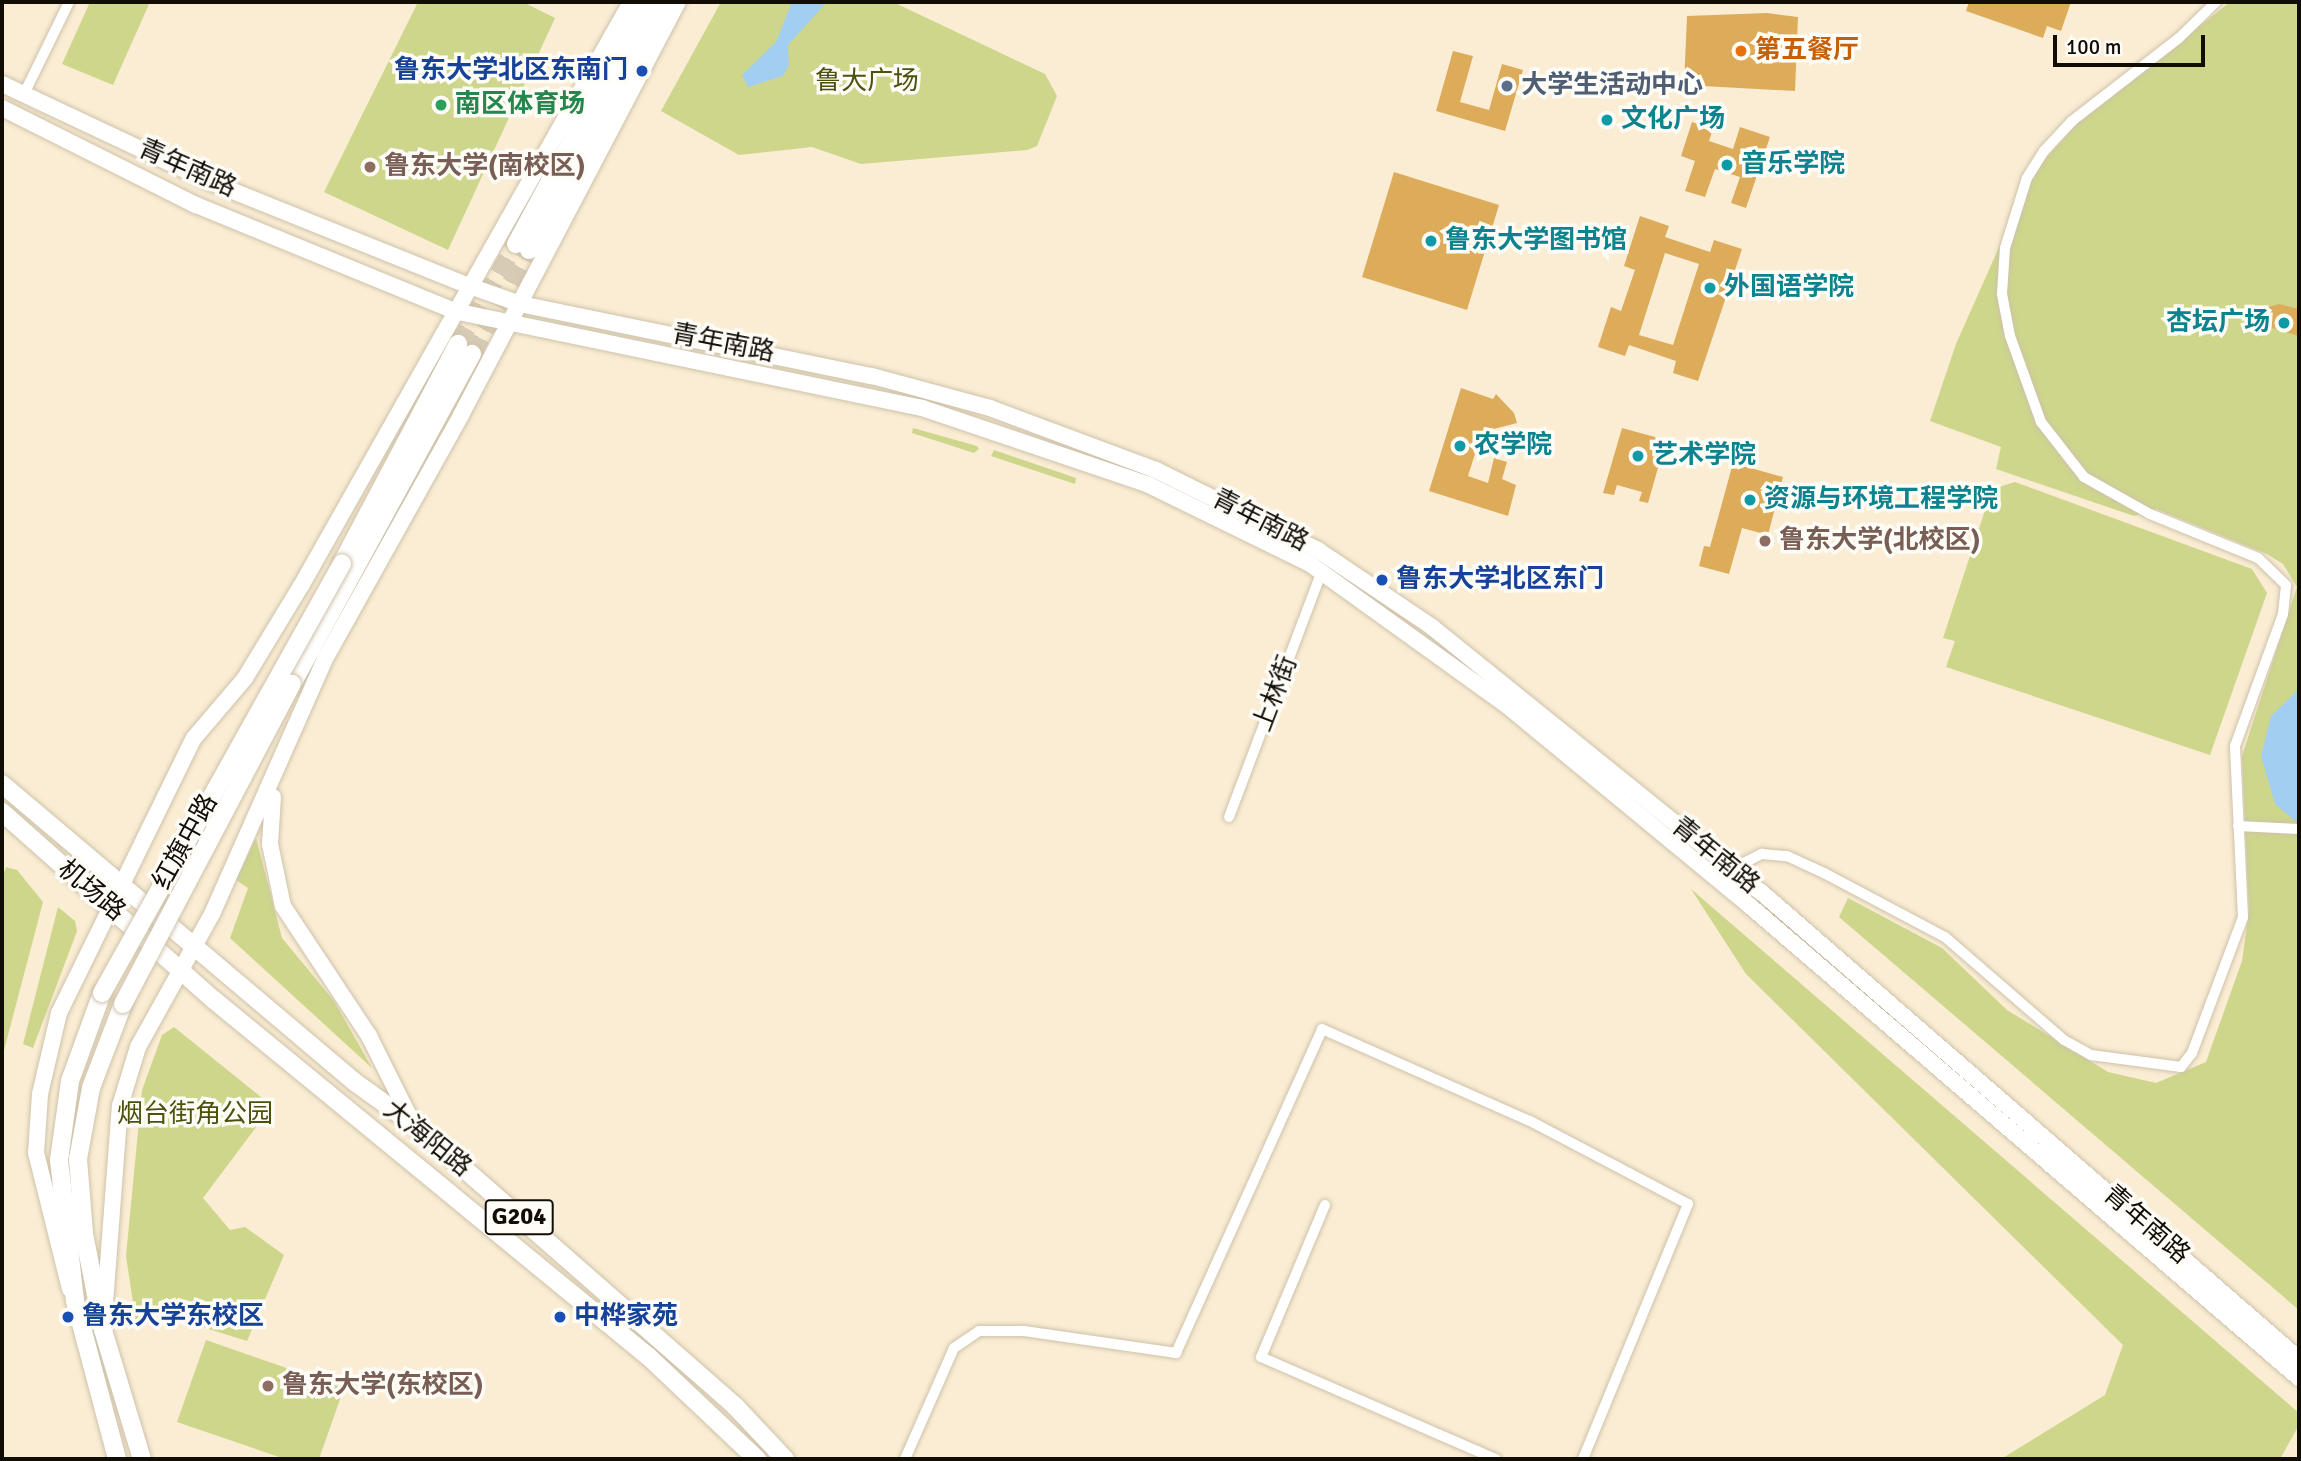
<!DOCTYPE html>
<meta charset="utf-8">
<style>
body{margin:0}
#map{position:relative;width:2301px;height:1461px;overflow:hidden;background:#faedd4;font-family:Signika,"Noto Sans SC",sans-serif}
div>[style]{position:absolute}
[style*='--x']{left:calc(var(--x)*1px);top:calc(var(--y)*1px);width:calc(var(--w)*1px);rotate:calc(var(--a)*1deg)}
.green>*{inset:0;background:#cdd68b}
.water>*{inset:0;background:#a2cef2}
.building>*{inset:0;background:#ddac5b}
.primary-tunnel>*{height:18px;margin-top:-9px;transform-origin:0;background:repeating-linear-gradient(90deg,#d7cbb5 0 18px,transparent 0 27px)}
.roads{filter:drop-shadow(0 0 2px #cec2aa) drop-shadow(0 0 2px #cec2aa)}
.minor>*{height:10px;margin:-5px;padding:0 5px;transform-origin:5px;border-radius:5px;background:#fff}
.secondary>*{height:16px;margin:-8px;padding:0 8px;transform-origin:8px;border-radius:8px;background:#fff}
.primary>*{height:18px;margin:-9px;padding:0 9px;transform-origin:9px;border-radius:9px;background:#fff}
.trunk>*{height:18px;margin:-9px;padding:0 9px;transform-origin:9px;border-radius:9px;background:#fff}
.bridges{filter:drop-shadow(0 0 2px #cec2aa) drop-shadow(0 0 2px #cec2aa)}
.primary-bridge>*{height:18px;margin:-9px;padding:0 9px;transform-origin:9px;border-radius:9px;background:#fff}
.dots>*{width:19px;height:19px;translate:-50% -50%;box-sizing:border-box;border:4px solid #fefcf7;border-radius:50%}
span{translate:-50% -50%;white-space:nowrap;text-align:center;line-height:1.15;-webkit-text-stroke:7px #fefcf7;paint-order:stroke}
.shield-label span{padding:2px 5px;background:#fefcf7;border:2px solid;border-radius:5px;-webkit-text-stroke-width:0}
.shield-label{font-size:24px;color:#110d05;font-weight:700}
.food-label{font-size:26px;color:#c56008;font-weight:700}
.left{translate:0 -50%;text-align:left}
.transit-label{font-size:26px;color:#164399;font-weight:700}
.right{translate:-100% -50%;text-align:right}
.park-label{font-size:26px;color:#4c510c}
.service-label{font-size:26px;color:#4e5e75;font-weight:700}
.leisure-label{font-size:26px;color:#27864d;font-weight:700}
.culture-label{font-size:26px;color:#0d838f;font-weight:700}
.education-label{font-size:26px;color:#785e54;font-weight:700}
.street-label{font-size:26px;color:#110d05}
.frame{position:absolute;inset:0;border:4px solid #110d05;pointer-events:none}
.scale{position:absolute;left:2053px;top:35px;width:152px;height:32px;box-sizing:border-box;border:4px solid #110d05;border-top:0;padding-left:9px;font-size:21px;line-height:24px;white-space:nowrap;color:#110d05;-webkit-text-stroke:5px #fefcf7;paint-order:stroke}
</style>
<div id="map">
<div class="green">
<i style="clip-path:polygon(90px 2px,150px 2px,113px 85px,62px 64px)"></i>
<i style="clip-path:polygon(418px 2px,523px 2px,555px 18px,448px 250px,324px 192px)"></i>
<i style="clip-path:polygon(721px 2px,893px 2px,1045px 74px,1057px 96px,1037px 146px,1027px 150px,861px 164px,812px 147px,739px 155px,661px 111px)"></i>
<i style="clip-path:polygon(2230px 2px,2299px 2px,2299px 1310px,1839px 917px,1848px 898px,1942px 948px,2007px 1010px,2108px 1072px,2156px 1083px,2206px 1062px,2242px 961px,2249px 911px,2242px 756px,2297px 587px,2283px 564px,2267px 554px,2156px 509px,2134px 516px,1996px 469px,2001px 447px,1930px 421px,1956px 344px,2032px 173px,2080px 121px)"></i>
<i style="clip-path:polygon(913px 428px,977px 446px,979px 449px,974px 453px,912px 433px)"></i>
<i style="clip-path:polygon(994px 450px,1076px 478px,1075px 484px,991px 456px)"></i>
<i style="clip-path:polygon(2015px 482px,2252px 569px,2267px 593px,2210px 755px,1946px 667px,1955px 641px,1943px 638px,1992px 489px)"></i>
<i style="clip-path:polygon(256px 838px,282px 938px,334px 1001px,372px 1068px,230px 938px,248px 888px,236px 880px)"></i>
<i style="clip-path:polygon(6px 867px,17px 870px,43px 902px,2px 1058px,2px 878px)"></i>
<i style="clip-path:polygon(1691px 889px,2299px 1413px,2299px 1425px,2280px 1459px,2001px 1459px,2105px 1395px,2123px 1345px,1746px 974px)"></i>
<i style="clip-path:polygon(58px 907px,75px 921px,77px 931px,33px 1048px,23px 1044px)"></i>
<i style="clip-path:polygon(174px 1027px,272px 1106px,203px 1198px,230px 1230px,245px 1227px,284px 1255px,247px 1341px,145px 1309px,136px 1322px,126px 1256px,142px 1090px,162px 1035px)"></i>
<i style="clip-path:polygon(206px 1340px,344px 1388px,319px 1459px,285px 1459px,177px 1422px)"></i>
</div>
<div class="water">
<i style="clip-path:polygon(792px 2px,825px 4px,788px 45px,789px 65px,783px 76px,748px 87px,742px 75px,776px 42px)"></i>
<i style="clip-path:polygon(2299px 689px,2299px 824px,2275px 804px,2261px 756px,2271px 716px)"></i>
</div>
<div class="building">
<i style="clip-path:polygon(1969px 2px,2071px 2px,2061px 31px,2047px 26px,2043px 38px,1966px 11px)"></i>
<i style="clip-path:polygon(1767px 13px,1798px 17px,1795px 91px,1684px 85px,1687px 16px)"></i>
<i style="clip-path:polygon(1453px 51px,1473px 56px,1460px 102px,1489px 110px,1502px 64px,1523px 70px,1505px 131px,1436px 111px)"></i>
<i style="clip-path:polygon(1692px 122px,1713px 129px,1709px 141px,1733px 149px,1740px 127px,1770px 137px,1746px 208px,1731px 203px,1740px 177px,1715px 169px,1705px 197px,1685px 191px,1695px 161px,1681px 156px)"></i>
<i style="clip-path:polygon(1394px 172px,1499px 205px,1467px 310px,1362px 277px)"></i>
<i style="clip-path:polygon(evenodd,1640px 216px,1669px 226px,1665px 237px,1710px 252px,1714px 240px,1742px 249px,1698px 381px,1673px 373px,1676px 361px,1629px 345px,1625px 356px,1598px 347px,1611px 307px,1621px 311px,1635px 270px,1624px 266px,1640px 216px,1665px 253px,1699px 264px,1673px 345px,1639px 335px,1665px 253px)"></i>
<i style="clip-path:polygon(2279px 304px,2299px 309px,2299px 336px,2272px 328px,2261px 316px,2264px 308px)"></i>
<i style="clip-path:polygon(1461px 388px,1493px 399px,1496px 394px,1514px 413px,1517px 423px,1482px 432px,1468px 476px,1488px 483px,1494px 458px,1507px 462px,1502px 479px,1516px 485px,1508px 516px,1429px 491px)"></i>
<i style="clip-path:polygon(1622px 428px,1666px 440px,1648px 503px,1639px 501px,1642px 492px,1617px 485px,1614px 495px,1603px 493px)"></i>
<i style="clip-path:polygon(1733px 463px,1783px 477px,1768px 535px,1742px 528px,1729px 574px,1699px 566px,1704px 546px,1710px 547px)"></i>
</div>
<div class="primary-tunnel">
<i style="--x:458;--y:344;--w:116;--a:-59.9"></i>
<i style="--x:472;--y:354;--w:119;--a:-61.3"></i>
</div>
<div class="roads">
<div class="minor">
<i style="--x:24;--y:94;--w:102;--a:-63.9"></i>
<i style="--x:1229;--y:817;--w:263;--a:-69.3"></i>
<i style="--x:2238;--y:826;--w:61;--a:2.8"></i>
<i style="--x:1732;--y:869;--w:34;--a:-27"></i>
<i style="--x:1762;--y:854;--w:25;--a:5"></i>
<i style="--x:1787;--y:856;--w:41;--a:24.7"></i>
<i style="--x:1824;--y:873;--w:137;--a:27.9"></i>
<i style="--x:1945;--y:937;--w:157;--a:40.9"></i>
<i style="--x:2064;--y:1040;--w:31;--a:29"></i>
<i style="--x:2091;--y:1055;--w:91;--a:7.6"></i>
<i style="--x:2181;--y:1067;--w:18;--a:-52"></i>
<i style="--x:2192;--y:1053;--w:145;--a:-69.4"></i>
<i style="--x:2243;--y:917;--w:171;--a:-92.7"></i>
<i style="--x:2235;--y:746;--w:140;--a:-70"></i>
<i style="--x:2283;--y:614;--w:29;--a:-84"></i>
<i style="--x:2286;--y:585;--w:39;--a:-136"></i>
<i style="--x:2258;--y:558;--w:117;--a:-157.8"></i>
<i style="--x:2150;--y:514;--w:76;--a:-150.7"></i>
<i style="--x:2084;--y:477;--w:70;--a:-128"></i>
<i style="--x:2041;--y:422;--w:91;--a:-109.8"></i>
<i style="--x:2010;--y:336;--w:43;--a:-100.8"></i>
<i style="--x:2002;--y:294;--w:46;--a:-86.3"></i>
<i style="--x:2005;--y:248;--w:73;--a:-72.6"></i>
<i style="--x:2027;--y:178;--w:32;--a:-58"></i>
<i style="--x:2044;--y:151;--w:41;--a:-47"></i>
<i style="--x:2072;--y:121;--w:135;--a:-37.8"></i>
<i style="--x:2179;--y:38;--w:52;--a:-44.2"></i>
<i style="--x:1325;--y:1205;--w:165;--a:112.8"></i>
<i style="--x:1261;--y:1357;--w:256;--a:23.5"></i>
<i style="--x:905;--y:1459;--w:121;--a:-66.2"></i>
<i style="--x:954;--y:1348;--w:30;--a:-34"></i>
<i style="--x:979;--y:1331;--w:45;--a:0"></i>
<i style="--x:1024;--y:1331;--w:154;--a:8.2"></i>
<i style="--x:1176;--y:1353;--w:355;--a:-65.7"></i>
<i style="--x:1322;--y:1029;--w:227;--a:23.9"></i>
<i style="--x:1530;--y:1121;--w:178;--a:27.7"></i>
<i style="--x:1688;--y:1204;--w:276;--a:112.4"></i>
</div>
<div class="secondary">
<i style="--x:2;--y:84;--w:228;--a:25.2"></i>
<i style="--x:208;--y:181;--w:279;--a:21.9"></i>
<i style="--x:467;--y:285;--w:56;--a:19.7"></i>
<i style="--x:520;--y:304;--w:359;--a:11.6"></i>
<i style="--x:872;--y:376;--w:122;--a:15.2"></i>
<i style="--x:990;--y:408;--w:177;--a:20.5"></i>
<i style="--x:1156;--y:470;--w:181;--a:26.3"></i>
<i style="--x:1318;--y:550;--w:138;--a:34"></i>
<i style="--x:1432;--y:627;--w:422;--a:38.9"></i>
<i style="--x:1761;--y:892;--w:712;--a:40.96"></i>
<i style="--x:2;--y:108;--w:217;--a:26.6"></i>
<i style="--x:196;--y:205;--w:279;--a:22.3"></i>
<i style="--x:454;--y:311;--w:478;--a:11.7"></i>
<i style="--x:922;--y:408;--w:240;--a:18.7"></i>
<i style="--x:1149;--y:485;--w:179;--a:26.1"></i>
<i style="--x:1310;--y:564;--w:240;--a:35.7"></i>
<i style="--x:1505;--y:704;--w:318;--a:39.5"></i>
<i style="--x:1750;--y:906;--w:724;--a:40.69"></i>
<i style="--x:273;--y:797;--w:47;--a:93.7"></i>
<i style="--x:270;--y:844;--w:63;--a:78.2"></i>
<i style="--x:283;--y:906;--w:156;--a:56.5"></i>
<i style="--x:369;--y:1036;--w:98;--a:63.4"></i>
<i style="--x:70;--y:1289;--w:140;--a:-104"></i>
<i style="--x:36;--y:1153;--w:59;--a:-86.1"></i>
<i style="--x:40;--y:1094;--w:83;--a:-76.8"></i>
<i style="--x:59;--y:1013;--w:306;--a:-63.9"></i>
<i style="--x:194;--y:738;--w:79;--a:-49.6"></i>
<i style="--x:245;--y:678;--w:108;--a:-58.7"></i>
<i style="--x:301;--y:586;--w:671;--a:-60.53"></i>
<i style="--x:104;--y:1317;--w:212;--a:-85.7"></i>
<i style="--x:120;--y:1106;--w:62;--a:-73"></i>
<i style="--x:138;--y:1047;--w:152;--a:-60.9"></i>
<i style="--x:212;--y:914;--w:281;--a:-66.1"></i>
<i style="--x:326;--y:657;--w:277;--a:-60.8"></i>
<i style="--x:461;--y:415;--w:467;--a:-62.3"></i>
</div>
<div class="primary">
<i style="--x:516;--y:244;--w:275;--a:-61.6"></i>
<i style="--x:529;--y:250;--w:281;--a:-61.8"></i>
<i style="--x:342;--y:563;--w:248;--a:-62.1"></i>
<i style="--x:292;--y:684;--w:376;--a:-61.4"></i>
<i style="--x:102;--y:993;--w:94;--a:110"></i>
<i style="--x:70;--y:1081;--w:80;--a:97.9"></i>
<i style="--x:59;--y:1160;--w:142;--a:83.5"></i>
<i style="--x:75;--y:1301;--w:163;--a:75.1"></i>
<i style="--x:123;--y:1004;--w:90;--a:110.9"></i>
<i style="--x:91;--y:1088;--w:72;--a:100.4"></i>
<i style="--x:78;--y:1159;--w:75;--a:85.4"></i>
<i style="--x:84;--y:1234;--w:98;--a:78.8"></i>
<i style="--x:103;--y:1330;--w:135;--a:73.2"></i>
</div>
<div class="trunk">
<i style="--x:2;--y:784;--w:463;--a:40.2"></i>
<i style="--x:356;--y:1083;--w:70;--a:35.7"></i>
<i style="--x:413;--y:1124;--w:428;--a:41.2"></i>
<i style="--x:735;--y:1406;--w:73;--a:46.7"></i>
<i style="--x:2;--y:812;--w:283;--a:41.6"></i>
<i style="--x:214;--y:1000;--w:563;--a:39.38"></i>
<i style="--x:649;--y:1357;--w:149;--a:43.4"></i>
</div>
</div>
<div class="bridges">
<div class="primary-bridge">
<i style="--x:102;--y:993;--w:492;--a:-60.8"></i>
<i style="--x:123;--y:1004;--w:362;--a:-62.2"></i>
</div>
</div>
<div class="dots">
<i style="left:1741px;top:51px;background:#e8710a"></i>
<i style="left:642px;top:71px;background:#1a4fb4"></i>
<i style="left:1507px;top:86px;background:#5c6f8a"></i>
<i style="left:441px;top:105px;background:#2e9e5b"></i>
<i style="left:1607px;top:120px;background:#0f9aa8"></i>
<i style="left:1727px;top:165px;background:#0f9aa8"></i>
<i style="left:370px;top:167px;background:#8d6e63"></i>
<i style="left:1431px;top:241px;background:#0f9aa8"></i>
<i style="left:1710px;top:288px;background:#0f9aa8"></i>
<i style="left:2284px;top:323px;background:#0f9aa8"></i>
<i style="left:1460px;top:446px;background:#0f9aa8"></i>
<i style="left:1638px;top:456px;background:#0f9aa8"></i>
<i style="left:1750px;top:500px;background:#0f9aa8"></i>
<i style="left:1765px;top:541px;background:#8d6e63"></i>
<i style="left:1382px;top:580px;background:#1a4fb4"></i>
<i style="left:68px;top:1317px;background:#1a4fb4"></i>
<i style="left:560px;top:1317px;background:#1a4fb4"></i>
<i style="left:268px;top:1386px;background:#8d6e63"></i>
</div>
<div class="shield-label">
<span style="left:519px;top:1217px">G204</span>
</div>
<div class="food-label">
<span class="left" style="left:1755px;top:51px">第五餐厅</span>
</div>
<div class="transit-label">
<span class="right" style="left:628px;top:71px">鲁东大学北区东南门</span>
<span class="left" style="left:1396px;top:580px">鲁东大学北区东门</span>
<span class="left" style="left:82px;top:1317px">鲁东大学东校区</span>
<span class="left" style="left:574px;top:1317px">中桦家苑</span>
</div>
<div class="park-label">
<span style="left:867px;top:82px">鲁大广场</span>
<span style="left:195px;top:1115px">烟台街角公园</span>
</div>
<div class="service-label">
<span class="left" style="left:1521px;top:86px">大学生活动中心</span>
</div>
<div class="leisure-label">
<span class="left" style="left:455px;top:105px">南区体育场</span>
</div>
<div class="culture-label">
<span class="left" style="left:1621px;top:120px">文化广场</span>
<span class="left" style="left:1741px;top:165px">音乐学院</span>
<span class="left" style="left:1445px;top:241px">鲁东大学图书馆</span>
<span class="left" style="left:1724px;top:288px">外国语学院</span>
<span class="right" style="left:2270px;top:323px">杏坛广场</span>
<span class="left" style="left:1474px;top:446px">农学院</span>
<span class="left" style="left:1652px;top:456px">艺术学院</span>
<span class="left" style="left:1764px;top:500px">资源与环境工程学院</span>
</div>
<div class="education-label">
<span class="left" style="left:384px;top:167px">鲁东大学(南校区)</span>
<span class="left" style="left:1779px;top:541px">鲁东大学(北校区)</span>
<span class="left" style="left:282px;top:1386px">鲁东大学(东校区)</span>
</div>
<div class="street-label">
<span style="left:187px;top:169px;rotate:24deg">青年南路</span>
<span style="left:723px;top:344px;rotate:11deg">青年南路</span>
<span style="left:1260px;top:521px;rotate:27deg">青年南路</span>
<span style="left:1276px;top:694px;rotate:-69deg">上林街</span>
<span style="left:186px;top:842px;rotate:-61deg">红旗中路</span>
<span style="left:1715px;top:856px;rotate:39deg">青年南路</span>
<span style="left:91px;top:891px;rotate:40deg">机场路</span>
<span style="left:427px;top:1139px;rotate:39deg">大海阳路</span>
<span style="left:2146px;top:1225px;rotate:41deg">青年南路</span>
</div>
<div class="frame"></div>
<div class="scale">100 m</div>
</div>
